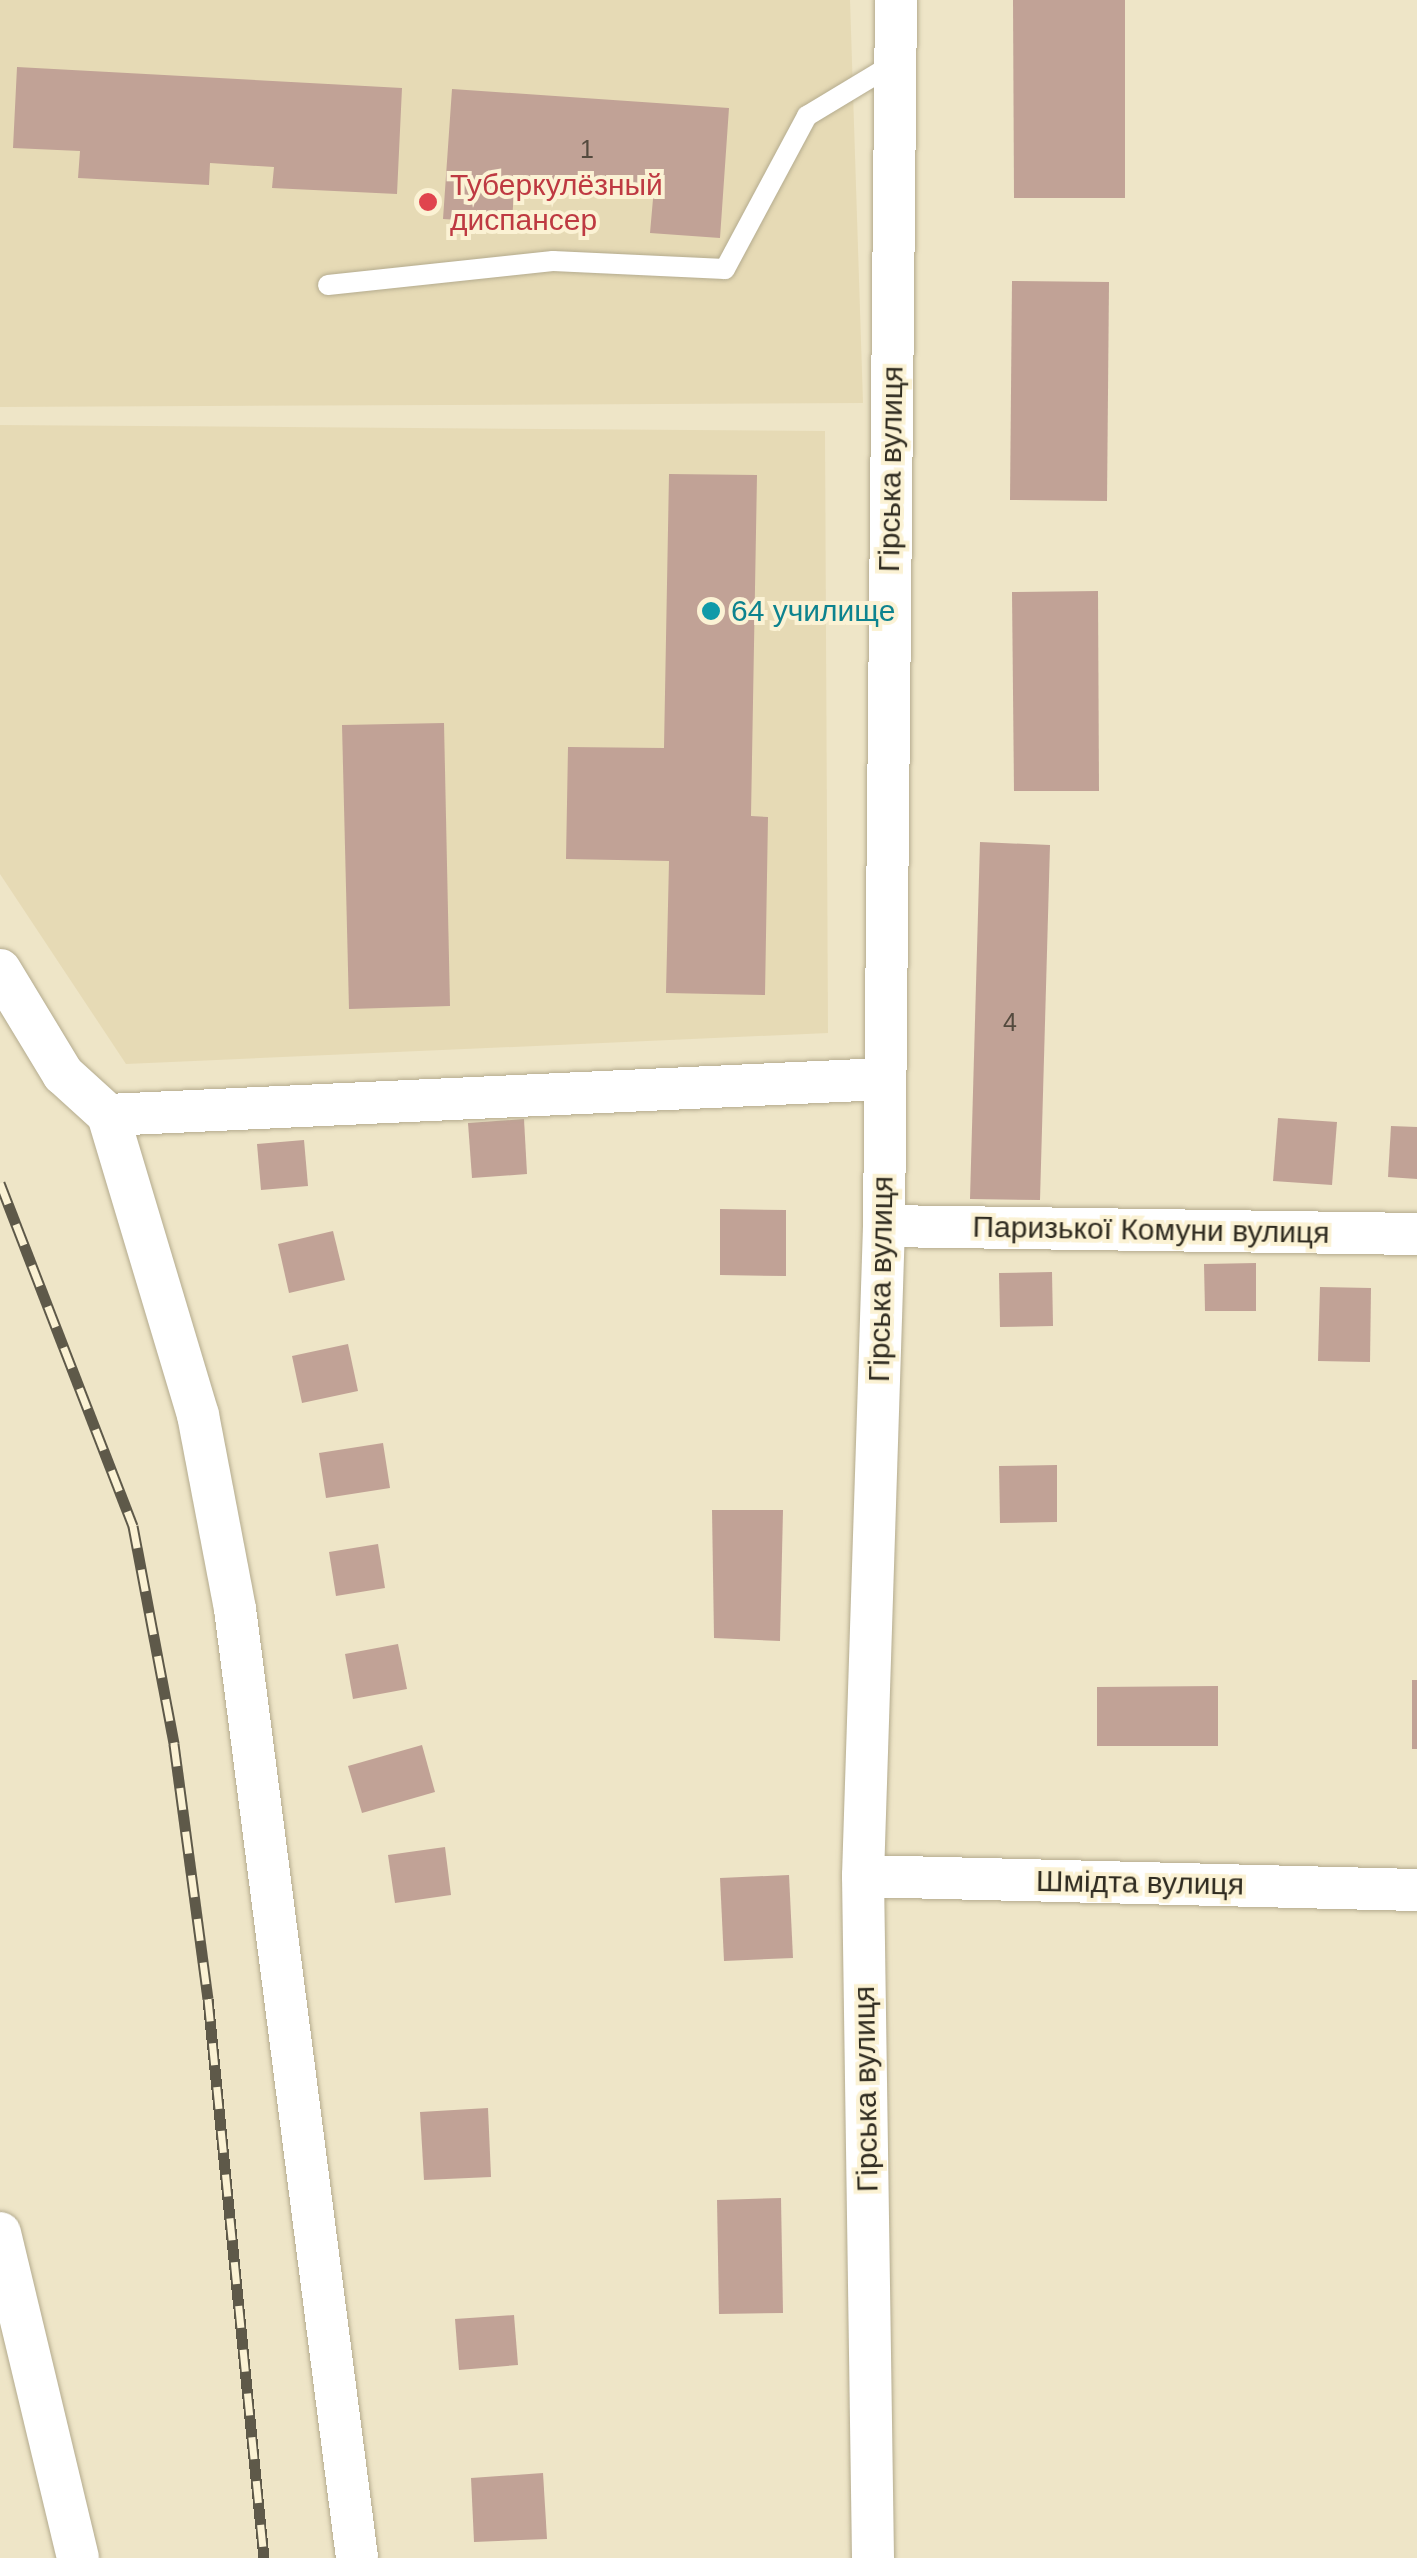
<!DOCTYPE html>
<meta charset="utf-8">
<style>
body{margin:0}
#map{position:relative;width:1417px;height:2558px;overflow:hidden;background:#eee5c7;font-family:Arial,sans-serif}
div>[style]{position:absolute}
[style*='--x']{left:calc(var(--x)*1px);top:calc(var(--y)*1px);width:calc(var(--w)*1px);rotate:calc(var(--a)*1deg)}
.built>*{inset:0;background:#e6dab5}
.building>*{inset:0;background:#c1a296}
.roads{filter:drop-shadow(0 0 2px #b4ab8e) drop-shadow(0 0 2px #b4ab8e)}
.lane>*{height:20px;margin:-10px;padding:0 10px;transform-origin:10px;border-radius:10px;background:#fff}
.street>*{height:42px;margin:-21px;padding:0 21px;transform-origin:21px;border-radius:21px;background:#fff}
.rail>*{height:11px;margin-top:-5.5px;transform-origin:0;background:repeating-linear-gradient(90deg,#fbf2d4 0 22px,#5e5949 0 44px);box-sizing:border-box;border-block:2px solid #5e5949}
.dots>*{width:28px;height:28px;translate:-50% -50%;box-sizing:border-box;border:5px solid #fbf2d4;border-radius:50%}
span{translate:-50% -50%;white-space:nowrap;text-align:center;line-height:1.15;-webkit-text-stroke:8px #fbf2d4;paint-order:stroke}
.number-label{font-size:25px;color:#544a3e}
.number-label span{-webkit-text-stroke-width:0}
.health-label{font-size:30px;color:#be3a42}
.left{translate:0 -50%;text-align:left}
.street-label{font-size:30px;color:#302c21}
.culture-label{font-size:30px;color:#0d838f}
</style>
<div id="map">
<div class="built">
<i style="clip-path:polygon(0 0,850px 0,863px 403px,0 407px)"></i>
<i style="clip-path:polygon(0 425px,825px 431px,828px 1033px,126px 1064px,0 874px)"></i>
</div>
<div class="building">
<i style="clip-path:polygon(1013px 0,1125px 0,1125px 198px,1014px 198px)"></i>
<i style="clip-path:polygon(17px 67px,402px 88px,397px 194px,272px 188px,274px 167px,210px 163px,209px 185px,78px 178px,80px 151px,13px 148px)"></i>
<i style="clip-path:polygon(452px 89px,729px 108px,720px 238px,650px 233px,653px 199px,514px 189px,512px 223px,443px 219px)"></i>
<i style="clip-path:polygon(1012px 281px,1109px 282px,1107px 501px,1010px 500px)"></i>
<i style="clip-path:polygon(669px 474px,757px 475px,751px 816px,768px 817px,765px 995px,666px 993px,669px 861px,566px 859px,568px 747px,664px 748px)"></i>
<i style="clip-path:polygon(1098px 591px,1099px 791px,1014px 791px,1012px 592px)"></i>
<i style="clip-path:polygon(444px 723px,450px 1006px,349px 1009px,342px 725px)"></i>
<i style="clip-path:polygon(980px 842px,1050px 845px,1040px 1200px,970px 1199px)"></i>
<i style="clip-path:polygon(1278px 1118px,1337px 1122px,1332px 1185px,1273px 1181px)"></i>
<i style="clip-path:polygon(524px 1119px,527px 1174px,472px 1178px,468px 1123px)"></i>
<i style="clip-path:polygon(1391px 1126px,1417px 1127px,1417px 1179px,1388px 1177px)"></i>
<i style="clip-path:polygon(304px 1140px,308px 1186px,261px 1190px,257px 1144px)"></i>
<i style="clip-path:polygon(720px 1209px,786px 1210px,786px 1276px,720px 1275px)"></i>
<i style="clip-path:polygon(333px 1231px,345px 1280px,289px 1293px,278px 1244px)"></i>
<i style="clip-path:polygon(1256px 1263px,1256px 1311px,1205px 1311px,1204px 1264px)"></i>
<i style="clip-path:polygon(1052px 1272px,1053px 1326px,1000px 1327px,999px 1273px)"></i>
<i style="clip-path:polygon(1320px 1287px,1371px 1288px,1370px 1362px,1318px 1361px)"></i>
<i style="clip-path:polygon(348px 1344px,358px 1391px,302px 1403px,292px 1356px)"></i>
<i style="clip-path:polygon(383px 1443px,390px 1488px,326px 1498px,319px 1453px)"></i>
<i style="clip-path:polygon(1057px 1465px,1057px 1522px,1000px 1523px,999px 1466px)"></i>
<i style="clip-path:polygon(712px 1510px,783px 1510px,780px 1641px,714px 1638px)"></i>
<i style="clip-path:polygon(378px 1544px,385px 1588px,336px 1596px,329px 1552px)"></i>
<i style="clip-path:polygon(398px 1644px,407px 1689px,353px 1699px,345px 1654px)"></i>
<i style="clip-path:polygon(1412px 1680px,1417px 1680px,1417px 1749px,1412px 1749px)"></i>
<i style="clip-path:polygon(1218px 1686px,1218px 1746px,1097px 1746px,1097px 1687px)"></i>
<i style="clip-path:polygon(422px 1745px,435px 1792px,362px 1813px,348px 1766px)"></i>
<i style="clip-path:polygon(445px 1847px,451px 1895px,395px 1903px,388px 1855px)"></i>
<i style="clip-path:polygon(789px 1875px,793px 1958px,724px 1961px,720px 1878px)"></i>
<i style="clip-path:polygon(488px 2108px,491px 2177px,424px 2180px,420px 2112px)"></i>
<i style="clip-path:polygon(781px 2198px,783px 2313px,719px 2314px,717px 2200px)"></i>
<i style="clip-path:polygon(514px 2315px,518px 2365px,459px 2370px,455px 2319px)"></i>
<i style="clip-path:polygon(543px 2473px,547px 2539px,474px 2542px,471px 2478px)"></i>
</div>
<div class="roads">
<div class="lane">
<i style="--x:328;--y:285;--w:226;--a:-6.1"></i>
<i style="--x:553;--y:261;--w:172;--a:2.7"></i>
<i style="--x:725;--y:269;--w:174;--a:-61.8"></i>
<i style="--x:807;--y:116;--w:103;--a:-31.1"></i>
</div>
<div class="street">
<i style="--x:0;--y:970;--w:122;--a:58.8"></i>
<i style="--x:63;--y:1074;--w:61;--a:42.3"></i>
<i style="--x:108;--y:1115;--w:313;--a:73.3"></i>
<i style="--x:198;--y:1415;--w:197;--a:79.2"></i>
<i style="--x:235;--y:1609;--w:957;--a:82.67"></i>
<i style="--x:108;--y:1115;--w:776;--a:-2.66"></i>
<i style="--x:884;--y:1226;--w:533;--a:0.86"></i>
<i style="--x:863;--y:1876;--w:554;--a:1.45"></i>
<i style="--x:0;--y:2233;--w:334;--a:76.5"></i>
<i style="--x:873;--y:2558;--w:682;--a:-90.84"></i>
<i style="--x:863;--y:1876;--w:650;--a:-88.15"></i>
<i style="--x:884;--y:1226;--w:1226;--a:-89.44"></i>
</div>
</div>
<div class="rail">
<i style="--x:0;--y:1183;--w:368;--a:68.8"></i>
<i style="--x:133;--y:1526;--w:222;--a:79.3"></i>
<i style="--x:174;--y:1744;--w:257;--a:82.4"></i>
<i style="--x:208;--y:1999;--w:562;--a:84.28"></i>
</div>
<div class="dots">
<i style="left:428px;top:202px;background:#e0444e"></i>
<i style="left:711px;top:611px;background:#0f9aa8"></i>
</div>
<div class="number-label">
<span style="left:587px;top:149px">1</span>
<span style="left:1010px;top:1022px">4</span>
</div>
<div class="health-label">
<span class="left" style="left:450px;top:202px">Туберкулёзный<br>диспансер</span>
</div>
<div class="street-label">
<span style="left:891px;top:469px;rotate:-89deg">Гірська вулиця</span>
<span style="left:1151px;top:1230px;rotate:1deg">Паризької Комуни вулиця</span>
<span style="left:881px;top:1279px;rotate:-89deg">Гірська вулиця</span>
<span style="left:1140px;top:1883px;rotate:1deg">Шмідта вулиця</span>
<span style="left:866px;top:2089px;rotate:-91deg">Гірська вулиця</span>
</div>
<div class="culture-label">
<span class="left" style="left:731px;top:611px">64 училище</span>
</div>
</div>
